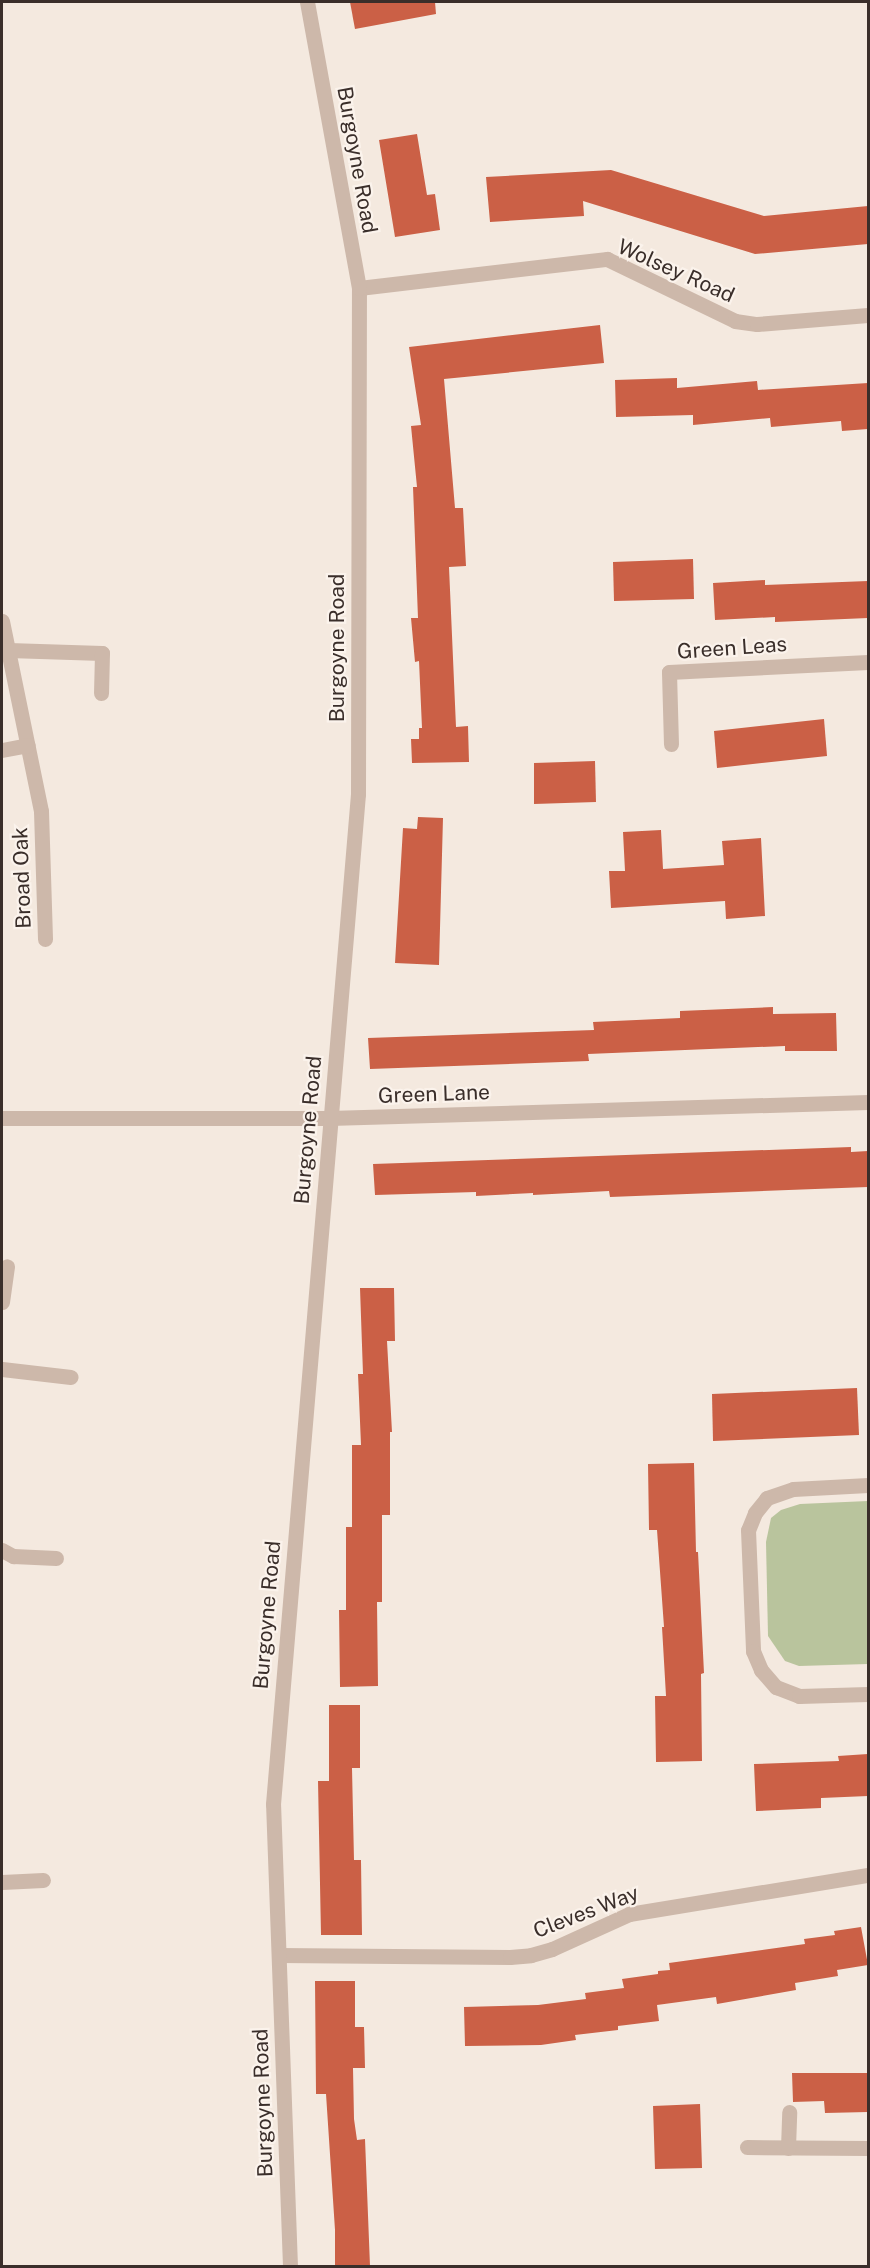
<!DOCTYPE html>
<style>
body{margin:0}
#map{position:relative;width:870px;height:2268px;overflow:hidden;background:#f4e9df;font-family:"Public Sans",sans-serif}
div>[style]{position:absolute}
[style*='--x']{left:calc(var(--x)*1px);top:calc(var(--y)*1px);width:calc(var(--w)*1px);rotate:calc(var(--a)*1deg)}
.green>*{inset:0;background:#b9c49d}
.building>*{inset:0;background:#cb6046}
.street>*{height:15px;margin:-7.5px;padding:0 7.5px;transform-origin:7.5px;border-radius:7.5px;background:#cdb8aa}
span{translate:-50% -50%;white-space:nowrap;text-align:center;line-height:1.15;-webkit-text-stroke:4.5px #fbf3ec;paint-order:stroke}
.street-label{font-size:21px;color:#3a2e2a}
.frame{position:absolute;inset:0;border:3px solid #3a2e2a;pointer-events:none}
</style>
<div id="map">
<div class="green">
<i style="clip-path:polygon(868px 1501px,868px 1664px,799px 1666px,785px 1661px,768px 1636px,766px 1542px,771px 1518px,781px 1510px,800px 1504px)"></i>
</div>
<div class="building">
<i style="clip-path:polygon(350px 2px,435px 2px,436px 14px,355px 29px)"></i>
<i style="clip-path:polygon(417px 134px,427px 195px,435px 194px,440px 230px,395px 237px,379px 140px)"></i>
<i style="clip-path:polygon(611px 170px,764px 216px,868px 206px,868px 244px,755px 254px,583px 201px,584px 216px,490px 222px,486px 177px)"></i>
<i style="clip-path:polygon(600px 325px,604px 363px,444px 379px,455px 508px,463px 508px,466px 566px,449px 567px,456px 727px,468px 726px,469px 762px,412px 763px,411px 739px,419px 739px,419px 728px,422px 728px,419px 661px,415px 662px,411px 618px,418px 618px,413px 487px,417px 487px,411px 426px,421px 425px,409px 347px)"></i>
<i style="clip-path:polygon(677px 378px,677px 388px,757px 381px,758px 390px,868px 383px,868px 429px,842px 431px,841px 421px,771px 427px,770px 418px,693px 425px,693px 415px,616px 417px,615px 380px)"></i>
<i style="clip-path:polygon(693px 559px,694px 599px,614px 601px,613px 562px)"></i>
<i style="clip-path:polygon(765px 580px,765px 585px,868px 581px,868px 618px,775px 622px,775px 617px,715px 620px,713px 583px)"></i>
<i style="clip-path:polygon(824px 719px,827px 756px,717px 768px,714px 731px)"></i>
<i style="clip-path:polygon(595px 761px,596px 802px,534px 804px,534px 763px)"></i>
<i style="clip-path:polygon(418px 817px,443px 818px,439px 965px,395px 963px,403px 828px,417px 829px)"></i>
<i style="clip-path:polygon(661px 830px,663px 869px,724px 865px,722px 841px,761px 838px,765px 916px,726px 919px,725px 901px,611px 908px,609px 871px,625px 871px,623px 832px)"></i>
<i style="clip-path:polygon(773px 1007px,773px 1014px,836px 1013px,837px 1051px,785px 1051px,785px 1046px,588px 1054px,589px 1061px,370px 1069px,368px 1038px,594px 1030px,593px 1022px,680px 1018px,680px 1011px)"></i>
<i style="clip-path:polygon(851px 1147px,851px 1152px,868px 1151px,868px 1187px,610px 1197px,609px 1191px,533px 1195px,533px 1193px,476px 1196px,476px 1192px,375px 1195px,373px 1164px)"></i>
<i style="clip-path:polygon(360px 1288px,394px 1288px,395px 1341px,387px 1341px,392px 1432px,390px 1432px,390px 1515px,382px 1515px,382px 1602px,377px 1602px,378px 1686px,340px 1687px,339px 1610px,346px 1610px,346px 1527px,352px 1527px,352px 1445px,361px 1445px,358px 1374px,363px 1374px)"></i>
<i style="clip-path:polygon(857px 1388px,859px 1435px,713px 1441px,712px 1394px)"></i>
<i style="clip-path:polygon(694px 1463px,696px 1552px,698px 1552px,704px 1673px,701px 1674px,702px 1761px,656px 1762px,655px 1696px,666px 1696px,662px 1627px,664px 1627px,657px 1530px,649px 1530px,648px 1464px)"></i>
<i style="clip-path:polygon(329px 1705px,360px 1705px,360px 1768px,352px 1768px,354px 1860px,361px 1860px,362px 1935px,321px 1935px,318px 1781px,329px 1781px)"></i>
<i style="clip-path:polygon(868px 1754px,868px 1796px,821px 1798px,821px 1808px,756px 1811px,754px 1764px,839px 1761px,838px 1756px)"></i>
<i style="clip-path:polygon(861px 1927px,868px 1965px,837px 1970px,838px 1976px,795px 1983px,796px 1990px,717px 2004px,716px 1997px,657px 2005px,659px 2021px,618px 2026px,618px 2030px,575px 2035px,576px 2040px,541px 2045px,465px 2046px,464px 2007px,538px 2005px,586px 1999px,585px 1993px,624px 1988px,622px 1979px,658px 1974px,658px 1971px,670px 1970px,669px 1963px,805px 1944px,804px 1939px,835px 1935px,834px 1931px)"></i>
<i style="clip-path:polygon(315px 1981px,355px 1981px,355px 2027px,364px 2027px,365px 2068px,353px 2068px,354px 2119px,357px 2140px,365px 2139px,370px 2266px,335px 2266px,335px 2230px,326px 2094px,316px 2094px)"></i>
<i style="clip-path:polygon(792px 2073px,868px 2073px,868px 2112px,825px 2113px,824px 2101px,793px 2102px)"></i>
<i style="clip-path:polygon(700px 2104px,702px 2168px,655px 2169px,653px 2106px)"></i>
</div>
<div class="street">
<i style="--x:359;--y:288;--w:250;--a:-6.7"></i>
<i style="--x:607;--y:259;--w:142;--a:25.8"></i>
<i style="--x:735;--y:321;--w:22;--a:8"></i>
<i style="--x:757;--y:324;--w:111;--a:-4.6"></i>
<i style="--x:2;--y:621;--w:194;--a:78.4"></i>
<i style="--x:41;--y:811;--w:128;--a:88.2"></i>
<i style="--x:8;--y:650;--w:94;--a:1.8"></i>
<i style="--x:102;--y:653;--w:40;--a:91.4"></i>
<i style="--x:671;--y:744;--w:72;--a:-91.6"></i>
<i style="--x:669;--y:672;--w:199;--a:-2.9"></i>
<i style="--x:2;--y:750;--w:26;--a:-11"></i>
<i style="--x:2;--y:1118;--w:327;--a:0"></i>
<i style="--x:329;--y:1118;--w:539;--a:-1.7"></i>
<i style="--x:2;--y:1302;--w:36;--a:-82"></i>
<i style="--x:2;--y:1369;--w:69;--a:6.6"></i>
<i style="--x:868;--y:1485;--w:75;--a:176.9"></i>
<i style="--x:793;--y:1489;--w:28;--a:161"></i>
<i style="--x:767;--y:1498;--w:19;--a:129"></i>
<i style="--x:755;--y:1513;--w:18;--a:112"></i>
<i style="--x:748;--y:1530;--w:121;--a:87.6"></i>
<i style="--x:753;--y:1651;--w:21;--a:67"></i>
<i style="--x:761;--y:1670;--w:23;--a:49"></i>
<i style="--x:776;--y:1687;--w:25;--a:21"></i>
<i style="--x:799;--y:1696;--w:69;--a:-1.7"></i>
<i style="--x:2;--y:1550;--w:13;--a:29"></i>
<i style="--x:13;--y:1556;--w:43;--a:2.7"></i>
<i style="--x:2;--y:1882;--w:41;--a:-2.8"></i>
<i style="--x:279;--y:1955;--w:231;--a:0.5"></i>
<i style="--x:510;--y:1957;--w:21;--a:-5"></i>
<i style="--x:531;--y:1955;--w:22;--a:-16"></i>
<i style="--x:552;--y:1949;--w:85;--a:-24.4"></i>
<i style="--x:629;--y:1914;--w:242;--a:-9.3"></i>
<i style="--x:747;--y:2147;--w:121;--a:0.5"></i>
<i style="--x:788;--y:2148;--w:36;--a:-88"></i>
<i style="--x:290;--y:2266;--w:462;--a:-92.1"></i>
<i style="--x:273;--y:1804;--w:1014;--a:-85.19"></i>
<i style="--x:358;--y:794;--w:506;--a:-89.89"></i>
<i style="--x:359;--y:288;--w:291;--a:-100.3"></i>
</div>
<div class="street-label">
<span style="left:357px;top:160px;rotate:80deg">Burgoyne Road</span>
<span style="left:676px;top:271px;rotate:24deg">Wolsey Road</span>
<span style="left:337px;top:648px;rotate:-90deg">Burgoyne Road</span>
<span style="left:732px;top:648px;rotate:-4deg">Green Leas</span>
<span style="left:22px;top:878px;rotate:-92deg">Broad Oak</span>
<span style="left:434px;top:1094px;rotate:-2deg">Green Lane</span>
<span style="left:308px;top:1130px;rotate:-85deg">Burgoyne Road</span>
<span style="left:267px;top:1615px;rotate:-85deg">Burgoyne Road</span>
<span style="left:586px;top:1912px;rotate:-21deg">Cleves Way</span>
<span style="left:263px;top:2103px;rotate:-92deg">Burgoyne Road</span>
</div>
<div class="frame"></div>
</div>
